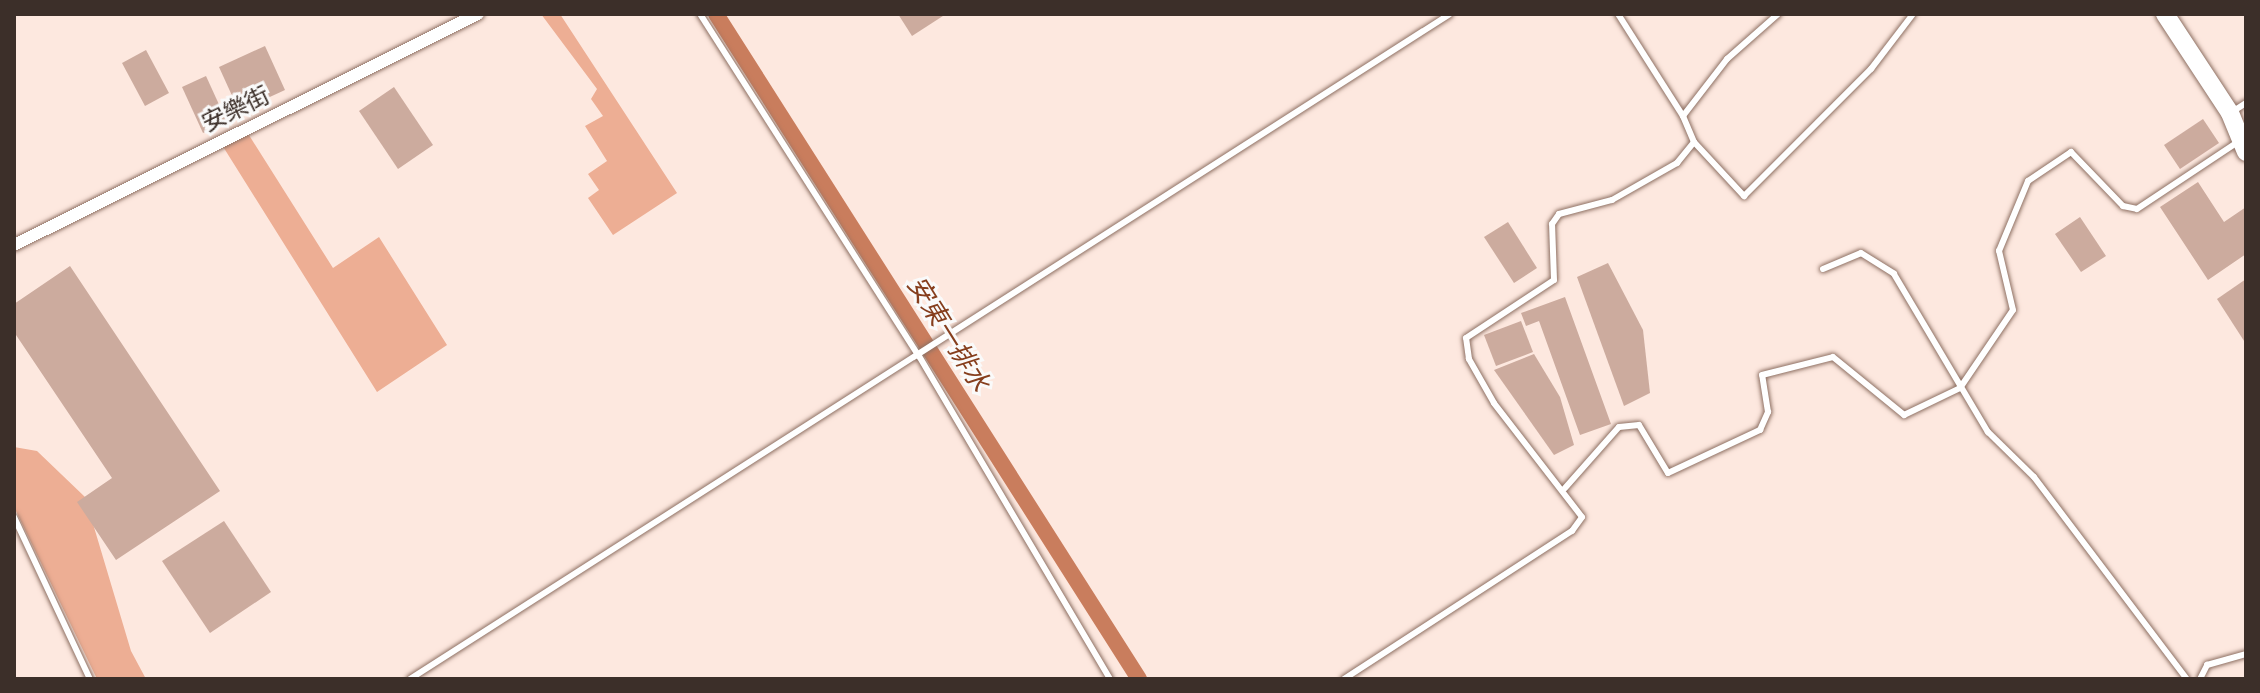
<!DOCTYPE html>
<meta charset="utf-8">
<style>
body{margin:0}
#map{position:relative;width:2260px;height:693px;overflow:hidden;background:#fde8df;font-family:"Fira Sans","Noto Sans TC",sans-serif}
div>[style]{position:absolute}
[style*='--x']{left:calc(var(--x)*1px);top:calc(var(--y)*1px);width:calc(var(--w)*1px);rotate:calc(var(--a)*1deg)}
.green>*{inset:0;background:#edae94}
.canal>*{height:16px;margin:-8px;padding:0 8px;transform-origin:8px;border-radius:8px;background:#c97d5d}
.building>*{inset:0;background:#ccab9e}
.roads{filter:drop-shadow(0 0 2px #8e7063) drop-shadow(0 0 2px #8e7063)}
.lane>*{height:6px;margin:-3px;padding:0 3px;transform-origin:3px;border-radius:3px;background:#fff}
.street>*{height:12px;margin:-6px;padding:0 6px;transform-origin:6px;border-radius:6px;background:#fff}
.secondary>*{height:18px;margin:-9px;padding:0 9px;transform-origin:9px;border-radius:9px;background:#fff}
span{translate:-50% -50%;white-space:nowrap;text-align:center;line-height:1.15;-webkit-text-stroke:6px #fafafa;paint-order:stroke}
.street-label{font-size:24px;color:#3c2f29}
.water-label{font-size:26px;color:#863e1d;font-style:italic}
.frame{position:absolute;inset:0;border:16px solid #3c2f29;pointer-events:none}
</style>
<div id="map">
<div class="green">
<i style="clip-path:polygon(541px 14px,560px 14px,677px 193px,613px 235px,588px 198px,599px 190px,588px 174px,607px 161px,585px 126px,603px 116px,591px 99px,597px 89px)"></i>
<i style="clip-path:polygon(247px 132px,333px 268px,379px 237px,447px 345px,377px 392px,222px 145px)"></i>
<i style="clip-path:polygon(14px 447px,37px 451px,85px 497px,131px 651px,146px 679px,97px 679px,14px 507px)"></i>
</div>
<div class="canal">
<i style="--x:716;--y:14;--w:788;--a:57.54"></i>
</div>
<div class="building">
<i style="clip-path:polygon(898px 14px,946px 14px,912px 36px)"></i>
<i style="clip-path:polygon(265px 46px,285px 90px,239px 111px,219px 67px)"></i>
<i style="clip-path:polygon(146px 50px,169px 93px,145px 106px,122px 63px)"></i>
<i style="clip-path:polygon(206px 76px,227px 122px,203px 133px,182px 87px)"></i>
<i style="clip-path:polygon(394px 87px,433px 145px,398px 169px,359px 111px)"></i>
<i style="clip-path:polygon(2203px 119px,2219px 143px,2180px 169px,2164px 145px)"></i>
<i style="clip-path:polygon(2198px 182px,2224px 222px,2246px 207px,2246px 254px,2208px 280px,2160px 207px)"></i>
<i style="clip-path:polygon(2080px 217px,2106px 256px,2081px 272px,2055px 234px)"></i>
<i style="clip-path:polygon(1508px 222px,1537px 268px,1514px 283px,1484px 237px)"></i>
<i style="clip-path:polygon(1608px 263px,1643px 330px,1650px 393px,1624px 406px,1577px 277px)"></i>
<i style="clip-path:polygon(70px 266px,220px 491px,116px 560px,77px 502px,112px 478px,14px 332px,14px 304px)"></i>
<i style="clip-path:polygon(2246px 279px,2246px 344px,2217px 299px)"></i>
<i style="clip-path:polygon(1565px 297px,1611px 424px,1580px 435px,1539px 321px,1526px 326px,1521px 313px)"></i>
<i style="clip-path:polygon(1521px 321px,1533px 352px,1496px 366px,1484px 335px)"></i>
<i style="clip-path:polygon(1534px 354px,1560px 397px,1574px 445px,1554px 455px,1494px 370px)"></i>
<i style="clip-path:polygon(224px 521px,271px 592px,210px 633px,162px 561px)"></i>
</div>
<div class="roads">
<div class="lane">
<i style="--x:700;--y:14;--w:406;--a:57.4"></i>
<i style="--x:919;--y:356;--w:375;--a:59.4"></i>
<i style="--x:1618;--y:14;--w:121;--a:57.5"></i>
<i style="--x:2232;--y:112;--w:17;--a:-33"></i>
<i style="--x:1694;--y:142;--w:74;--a:47.2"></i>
<i style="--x:1744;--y:196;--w:180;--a:-45"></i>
<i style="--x:1871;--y:69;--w:69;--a:-52.6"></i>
<i style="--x:1823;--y:269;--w:41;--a:-22.8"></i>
<i style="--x:1861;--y:253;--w:39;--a:32"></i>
<i style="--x:1894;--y:274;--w:184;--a:59.3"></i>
<i style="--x:1988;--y:432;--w:64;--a:44.4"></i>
<i style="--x:2034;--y:477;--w:253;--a:52.9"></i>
<i style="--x:1565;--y:488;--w:81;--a:-48.5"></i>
<i style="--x:1619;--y:427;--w:20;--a:-6"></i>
<i style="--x:1639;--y:425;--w:56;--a:58.9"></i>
<i style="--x:1668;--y:473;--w:102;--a:-25.1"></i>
<i style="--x:1760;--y:430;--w:20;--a:-66"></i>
<i style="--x:1768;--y:412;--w:37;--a:-99"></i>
<i style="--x:1762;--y:375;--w:73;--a:-14.2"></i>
<i style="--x:1833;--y:357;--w:92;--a:39.2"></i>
<i style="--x:1904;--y:415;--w:62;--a:-25.7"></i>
<i style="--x:1960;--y:388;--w:94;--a:-55.8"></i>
<i style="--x:2013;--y:310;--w:61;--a:-103.3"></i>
<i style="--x:1999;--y:251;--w:76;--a:-67.5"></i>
<i style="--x:2028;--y:181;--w:52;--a:-34"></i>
<i style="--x:2071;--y:152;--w:75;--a:46.1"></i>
<i style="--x:2123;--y:206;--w:14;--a:12"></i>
<i style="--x:2137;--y:209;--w:121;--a:-33.6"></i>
<i style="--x:14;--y:517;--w:179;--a:64.9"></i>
<i style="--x:410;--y:679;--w:1234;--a:-32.6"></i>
<i style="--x:1344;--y:679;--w:272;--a:-33"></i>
<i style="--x:1572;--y:531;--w:17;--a:-54"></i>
<i style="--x:1582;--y:517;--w:144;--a:-127.7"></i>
<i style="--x:1494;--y:403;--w:51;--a:-119.6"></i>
<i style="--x:1469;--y:359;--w:21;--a:-98"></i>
<i style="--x:1466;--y:338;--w:105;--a:-33.4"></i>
<i style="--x:1554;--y:280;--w:56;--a:-92"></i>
<i style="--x:1552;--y:224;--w:12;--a:-55"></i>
<i style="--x:1559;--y:214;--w:55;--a:-14.8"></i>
<i style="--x:1612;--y:200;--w:75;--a:-29.6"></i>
<i style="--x:1677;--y:163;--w:27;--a:-51"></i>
<i style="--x:1694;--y:142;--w:28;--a:-113"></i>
<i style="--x:1683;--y:116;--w:72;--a:-52.3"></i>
<i style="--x:1727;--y:59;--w:68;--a:-41.4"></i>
<i style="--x:2200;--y:679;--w:16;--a:-63"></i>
<i style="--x:2207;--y:665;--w:41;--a:-15.8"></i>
</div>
<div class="street">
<i style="--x:14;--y:245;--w:518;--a:-26.47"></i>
</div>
<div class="secondary">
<i style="--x:2165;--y:14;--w:118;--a:56.7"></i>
<i style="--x:2230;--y:113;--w:42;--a:67.7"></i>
</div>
</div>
<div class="street-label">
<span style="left:236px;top:110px;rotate:-26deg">安樂街</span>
</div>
<div class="water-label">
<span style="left:948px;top:334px;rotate:58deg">安東一排水</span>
</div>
<div class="frame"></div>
</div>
